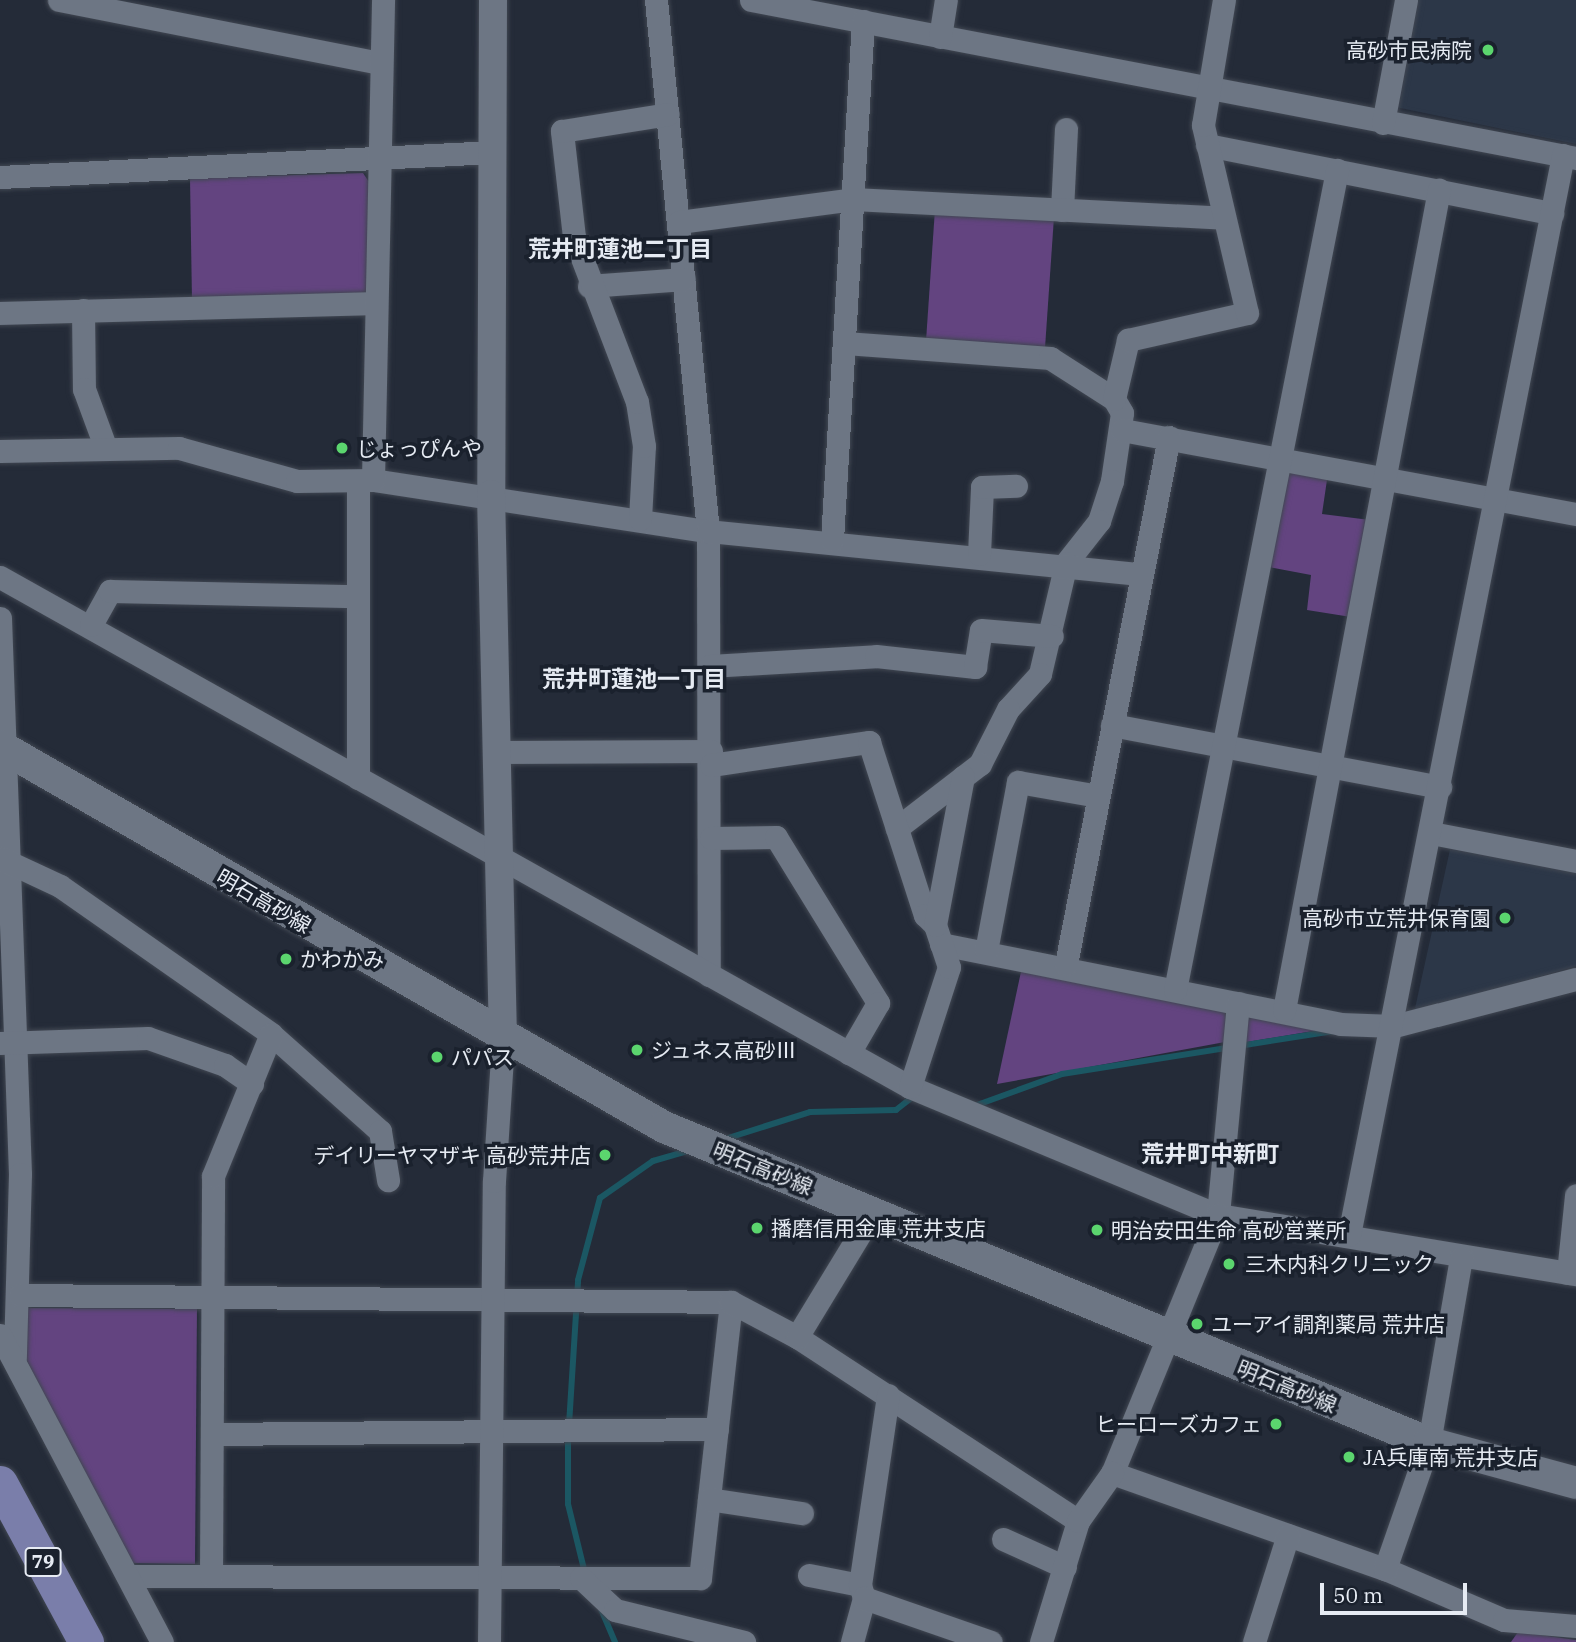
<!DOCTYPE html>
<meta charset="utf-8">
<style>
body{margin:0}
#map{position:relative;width:1576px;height:1642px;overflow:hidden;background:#242b38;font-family:"IBM Plex Serif","Noto Sans JP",serif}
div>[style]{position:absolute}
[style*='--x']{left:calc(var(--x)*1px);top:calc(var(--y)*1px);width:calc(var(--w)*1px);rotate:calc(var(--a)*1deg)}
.built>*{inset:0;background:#2c3748}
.green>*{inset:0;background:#634480}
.stream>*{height:6px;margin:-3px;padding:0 3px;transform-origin:3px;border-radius:3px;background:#1b5763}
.roads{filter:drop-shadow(0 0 2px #414752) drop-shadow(0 0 2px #414752)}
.minor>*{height:23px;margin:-11.5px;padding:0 11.5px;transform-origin:11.5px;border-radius:11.5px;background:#6d7684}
.tertiary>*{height:28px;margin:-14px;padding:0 14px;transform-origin:14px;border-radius:14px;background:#6d7684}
.secondary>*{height:32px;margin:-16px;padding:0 16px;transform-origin:16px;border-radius:16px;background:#6d7684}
.primary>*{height:35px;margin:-17.5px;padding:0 17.5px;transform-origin:17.5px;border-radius:17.5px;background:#7a7eaa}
.dots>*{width:19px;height:19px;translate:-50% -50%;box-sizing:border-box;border:4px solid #1a212d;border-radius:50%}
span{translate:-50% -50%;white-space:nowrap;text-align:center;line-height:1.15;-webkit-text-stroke:7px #1a212d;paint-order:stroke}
.shield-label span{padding:2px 5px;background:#1a212d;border:2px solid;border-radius:5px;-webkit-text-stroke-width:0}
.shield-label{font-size:19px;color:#e6ebf3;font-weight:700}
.poi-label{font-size:21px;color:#e6ebf3}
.right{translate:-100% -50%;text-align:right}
.left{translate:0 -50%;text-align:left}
.street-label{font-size:21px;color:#e6ebf3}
.neighbourhood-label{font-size:23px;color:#e6ebf3;font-weight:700}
.scale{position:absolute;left:1320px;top:1583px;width:147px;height:32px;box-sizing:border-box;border:4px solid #e6ebf3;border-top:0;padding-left:9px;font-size:21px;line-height:24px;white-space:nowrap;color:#e6ebf3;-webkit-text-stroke:5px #1a212d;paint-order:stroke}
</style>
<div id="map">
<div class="built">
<i style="clip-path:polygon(1410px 0,1576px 0,1576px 144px,1400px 108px,1390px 100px)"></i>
<i style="clip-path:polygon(1451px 845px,1576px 869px,1576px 966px,1414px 1013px)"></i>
</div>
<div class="green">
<i style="clip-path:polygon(363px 173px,371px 185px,370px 290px,360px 298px,192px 301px,190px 178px)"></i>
<i style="clip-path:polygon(935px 209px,1054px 217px,1045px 348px,926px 341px)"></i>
<i style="clip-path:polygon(1288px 466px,1328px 473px,1322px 514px,1370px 520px,1351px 617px,1307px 610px,1311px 575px,1264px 566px)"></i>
<i style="clip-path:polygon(1022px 967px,1226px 1006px,1225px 1042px,997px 1084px)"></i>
<i style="clip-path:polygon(1244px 1009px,1319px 1030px,1241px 1043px)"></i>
<i style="clip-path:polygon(27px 1308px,197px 1309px,195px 1564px,130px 1563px,26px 1359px)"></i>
<i style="clip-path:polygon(1518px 1632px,1576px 1640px,1576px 1642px,1511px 1642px)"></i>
</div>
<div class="stream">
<i style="--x:977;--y:1105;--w:90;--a:-20"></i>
<i style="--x:1062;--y:1074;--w:275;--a:-9"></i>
<i style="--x:725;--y:1139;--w:89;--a:-17.6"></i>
<i style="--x:810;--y:1112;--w:86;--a:-1.3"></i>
<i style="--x:896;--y:1110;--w:24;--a:-38"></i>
<i style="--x:569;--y:1425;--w:145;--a:-86.4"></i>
<i style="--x:578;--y:1280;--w:85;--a:-75"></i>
<i style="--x:600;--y:1198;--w:65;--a:-34.9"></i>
<i style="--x:653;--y:1161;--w:40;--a:-16"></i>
<i style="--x:568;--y:1436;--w:68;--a:90"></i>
<i style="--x:568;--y:1504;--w:71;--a:76.2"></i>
<i style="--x:601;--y:1609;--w:36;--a:67"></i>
</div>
<div class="roads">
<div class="minor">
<i style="--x:59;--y:0;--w:327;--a:11.1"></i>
<i style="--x:656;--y:0;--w:534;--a:84.41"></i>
<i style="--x:708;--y:531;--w:444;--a:89.9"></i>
<i style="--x:751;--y:0;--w:840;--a:10.84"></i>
<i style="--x:940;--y:37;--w:37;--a:-81"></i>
<i style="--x:1383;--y:123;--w:125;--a:-79.4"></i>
<i style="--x:1207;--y:145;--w:352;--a:11.2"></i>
<i style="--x:0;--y:177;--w:492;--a:-2.9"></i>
<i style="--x:1062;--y:210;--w:81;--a:-87.2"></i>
<i style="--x:679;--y:222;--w:176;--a:-7.5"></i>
<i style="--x:853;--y:199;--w:371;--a:2.9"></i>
<i style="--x:589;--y:286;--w:95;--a:-4.2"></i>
<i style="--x:83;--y:310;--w:79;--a:89.3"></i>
<i style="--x:84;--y:389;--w:61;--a:69.8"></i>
<i style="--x:0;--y:313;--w:376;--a:-1.5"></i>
<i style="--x:845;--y:343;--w:206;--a:4.2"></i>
<i style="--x:1050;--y:358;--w:76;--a:32.6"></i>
<i style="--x:1114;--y:399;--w:16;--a:60"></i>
<i style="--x:1122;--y:413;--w:69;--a:98.4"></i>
<i style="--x:1112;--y:481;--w:42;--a:108"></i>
<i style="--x:1099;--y:521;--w:53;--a:128.2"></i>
<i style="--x:1066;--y:563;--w:114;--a:103.2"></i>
<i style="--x:1040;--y:674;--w:47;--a:132.4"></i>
<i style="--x:1008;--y:709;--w:62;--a:117"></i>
<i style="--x:980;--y:764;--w:105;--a:142.4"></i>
<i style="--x:1114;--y:399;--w:61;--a:-76.7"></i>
<i style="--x:1128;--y:340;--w:122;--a:-12.8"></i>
<i style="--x:1247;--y:313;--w:193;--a:-103.2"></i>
<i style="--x:1203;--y:125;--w:127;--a:-80.5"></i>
<i style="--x:1122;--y:430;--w:462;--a:10.5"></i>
<i style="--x:0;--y:451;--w:179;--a:-1"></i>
<i style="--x:179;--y:448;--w:123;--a:15.6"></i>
<i style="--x:297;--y:481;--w:76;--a:-0.8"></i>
<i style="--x:373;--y:480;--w:339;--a:8.7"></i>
<i style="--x:708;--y:531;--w:435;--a:5.7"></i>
<i style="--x:373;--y:480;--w:480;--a:-88.8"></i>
<i style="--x:640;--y:519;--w:73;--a:-86.9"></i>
<i style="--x:644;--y:446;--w:45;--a:-99"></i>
<i style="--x:637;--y:402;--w:177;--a:-110.9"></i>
<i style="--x:574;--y:237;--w:107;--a:-96.5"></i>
<i style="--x:562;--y:131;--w:107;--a:-9.1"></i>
<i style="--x:832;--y:540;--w:520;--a:-86.58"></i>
<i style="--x:979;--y:554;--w:67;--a:-87.4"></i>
<i style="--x:982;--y:487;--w:34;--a:-2"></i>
<i style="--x:0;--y:577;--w:1043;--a:29.27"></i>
<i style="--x:910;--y:1087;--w:334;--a:22.6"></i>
<i style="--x:1218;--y:1215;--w:363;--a:9.4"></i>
<i style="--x:0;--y:618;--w:556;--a:87.94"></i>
<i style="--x:20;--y:1174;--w:184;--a:91.6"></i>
<i style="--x:91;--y:625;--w:39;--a:-61"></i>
<i style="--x:110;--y:591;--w:247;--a:1.2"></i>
<i style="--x:710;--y:666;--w:166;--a:-3.4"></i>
<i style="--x:876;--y:656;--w:100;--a:6.3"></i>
<i style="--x:975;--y:667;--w:37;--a:-81"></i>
<i style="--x:981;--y:630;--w:71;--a:4.8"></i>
<i style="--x:1112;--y:725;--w:334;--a:10.7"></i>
<i style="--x:498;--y:752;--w:213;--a:-0.3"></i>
<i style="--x:711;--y:765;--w:160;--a:-8.3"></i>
<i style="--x:869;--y:742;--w:182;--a:72.1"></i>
<i style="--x:925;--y:915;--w:14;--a:45"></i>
<i style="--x:358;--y:778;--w:295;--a:-90"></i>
<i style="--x:1431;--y:833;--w:148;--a:10.9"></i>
<i style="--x:711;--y:838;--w:65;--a:-0.9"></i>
<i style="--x:776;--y:837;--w:195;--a:58.4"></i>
<i style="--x:878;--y:1003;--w:58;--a:120.1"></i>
<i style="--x:0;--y:858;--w:66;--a:25"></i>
<i style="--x:60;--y:886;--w:258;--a:35"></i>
<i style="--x:271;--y:1034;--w:146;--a:41.7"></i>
<i style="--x:380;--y:1131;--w:50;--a:80.7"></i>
<i style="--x:941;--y:944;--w:407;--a:11.3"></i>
<i style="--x:1340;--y:1024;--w:54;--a:2.1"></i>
<i style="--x:1394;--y:1026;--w:188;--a:-14.5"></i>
<i style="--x:986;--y:951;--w:172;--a:-79.3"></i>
<i style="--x:1018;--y:782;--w:81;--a:9.9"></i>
<i style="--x:1066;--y:964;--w:537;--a:-78.94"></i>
<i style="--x:1175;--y:990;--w:836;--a:-78.82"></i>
<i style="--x:1238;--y:1003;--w:213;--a:95.4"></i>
<i style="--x:1218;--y:1215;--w:279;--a:112.3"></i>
<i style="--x:1112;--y:1473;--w:289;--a:19.4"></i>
<i style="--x:1385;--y:1569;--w:129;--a:23.2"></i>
<i style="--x:1504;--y:1620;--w:72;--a:4.8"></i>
<i style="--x:1284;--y:1010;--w:835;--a:-79.3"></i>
<i style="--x:0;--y:1043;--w:148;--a:-1.9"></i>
<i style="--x:148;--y:1038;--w:82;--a:19.3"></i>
<i style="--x:225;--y:1065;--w:33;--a:35"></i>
<i style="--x:910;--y:1087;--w:126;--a:-72"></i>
<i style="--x:949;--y:967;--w:44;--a:-108.4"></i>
<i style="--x:935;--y:925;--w:151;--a:-79.3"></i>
<i style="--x:1349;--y:1235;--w:1101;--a:-78.79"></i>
<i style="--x:1568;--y:1273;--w:78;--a:-84.1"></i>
<i style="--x:20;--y:1295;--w:711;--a:0.56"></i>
<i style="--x:731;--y:1302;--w:278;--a:96.4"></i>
<i style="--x:700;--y:1578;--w:572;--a:-179.8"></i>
<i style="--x:731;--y:1302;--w:75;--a:27.9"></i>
<i style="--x:797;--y:1337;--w:336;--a:33.2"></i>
<i style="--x:0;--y:1335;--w:347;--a:62.2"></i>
<i style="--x:797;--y:1337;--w:146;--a:-58.7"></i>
<i style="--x:213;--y:1434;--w:504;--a:-0.57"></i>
<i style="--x:709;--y:1499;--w:94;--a:8.6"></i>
<i style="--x:1003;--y:1539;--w:68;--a:24.3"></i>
<i style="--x:1385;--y:1569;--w:133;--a:-70.8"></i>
<i style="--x:1429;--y:1443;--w:188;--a:-80.2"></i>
<i style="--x:809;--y:1575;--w:52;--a:11.1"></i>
<i style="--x:211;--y:1576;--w:400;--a:-89.7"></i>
<i style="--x:213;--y:1176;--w:153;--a:-67.8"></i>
<i style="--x:581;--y:1578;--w:47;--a:43.3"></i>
<i style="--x:615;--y:1610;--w:133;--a:13.9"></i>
<i style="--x:864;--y:1598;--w:14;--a:-107"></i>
<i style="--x:860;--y:1585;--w:192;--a:-81.6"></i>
<i style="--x:489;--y:1642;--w:461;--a:-89.4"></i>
<i style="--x:494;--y:1181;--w:141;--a:-86.3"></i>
<i style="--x:852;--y:1642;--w:46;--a:-74.7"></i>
<i style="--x:864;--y:1598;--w:134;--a:19.1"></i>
<i style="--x:1041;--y:1642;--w:127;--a:-73"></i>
<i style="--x:1078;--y:1521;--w:59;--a:-54.7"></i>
<i style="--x:1254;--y:1642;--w:112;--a:-72.4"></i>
</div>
<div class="tertiary">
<i style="--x:493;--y:0;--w:494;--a:90.2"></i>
<i style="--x:491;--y:494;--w:546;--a:88.74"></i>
</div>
<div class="secondary">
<i style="--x:0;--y:746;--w:766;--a:29.85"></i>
<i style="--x:664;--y:1127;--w:828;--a:22.44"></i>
<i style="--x:1429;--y:1443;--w:152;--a:15.2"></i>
</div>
<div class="primary">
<i style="--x:0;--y:1483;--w:181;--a:61.6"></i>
</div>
</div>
<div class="dots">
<i style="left:1488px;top:50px;background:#5bd56e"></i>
<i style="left:342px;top:448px;background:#5bd56e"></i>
<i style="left:1505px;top:918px;background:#5bd56e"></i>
<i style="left:286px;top:959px;background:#5bd56e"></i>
<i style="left:637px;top:1050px;background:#5bd56e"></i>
<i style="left:437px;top:1057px;background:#5bd56e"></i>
<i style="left:605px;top:1155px;background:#5bd56e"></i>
<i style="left:757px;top:1228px;background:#5bd56e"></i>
<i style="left:1097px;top:1230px;background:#5bd56e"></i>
<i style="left:1229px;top:1264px;background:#5bd56e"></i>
<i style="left:1197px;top:1324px;background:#5bd56e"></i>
<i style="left:1276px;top:1424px;background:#5bd56e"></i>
<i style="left:1349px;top:1457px;background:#5bd56e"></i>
</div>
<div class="shield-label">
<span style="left:43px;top:1562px">79</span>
</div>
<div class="poi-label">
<span class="right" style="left:1472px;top:50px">高砂市民病院</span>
<span class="left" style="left:356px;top:448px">じょっぴんや</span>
<span class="right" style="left:1491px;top:918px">高砂市立荒井保育園</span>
<span class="left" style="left:300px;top:959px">かわかみ</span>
<span class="left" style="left:651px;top:1050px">ジュネス高砂Ⅲ</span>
<span class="left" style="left:451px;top:1057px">パパス</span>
<span class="right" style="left:591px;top:1155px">デイリーヤマザキ 高砂荒井店</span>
<span class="left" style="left:771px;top:1228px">播磨信用金庫 荒井支店</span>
<span class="left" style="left:1111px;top:1230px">明治安田生命 高砂営業所</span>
<span class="left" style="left:1245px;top:1264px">三木内科クリニック</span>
<span class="left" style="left:1211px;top:1324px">ユーアイ調剤薬局 荒井店</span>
<span class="right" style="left:1262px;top:1424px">ヒーローズカフェ</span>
<span class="left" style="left:1363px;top:1457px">JA兵庫南 荒井支店</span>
</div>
<div class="street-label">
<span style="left:264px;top:901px;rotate:30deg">明石高砂線</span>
<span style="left:763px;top:1168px;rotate:22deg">明石高砂線</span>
<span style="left:1287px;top:1386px;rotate:22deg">明石高砂線</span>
</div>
<div class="neighbourhood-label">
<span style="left:620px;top:248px">荒井町蓮池二丁目</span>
<span style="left:634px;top:678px">荒井町蓮池一丁目</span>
<span style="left:1210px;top:1153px">荒井町中新町</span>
</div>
<div class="scale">50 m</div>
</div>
